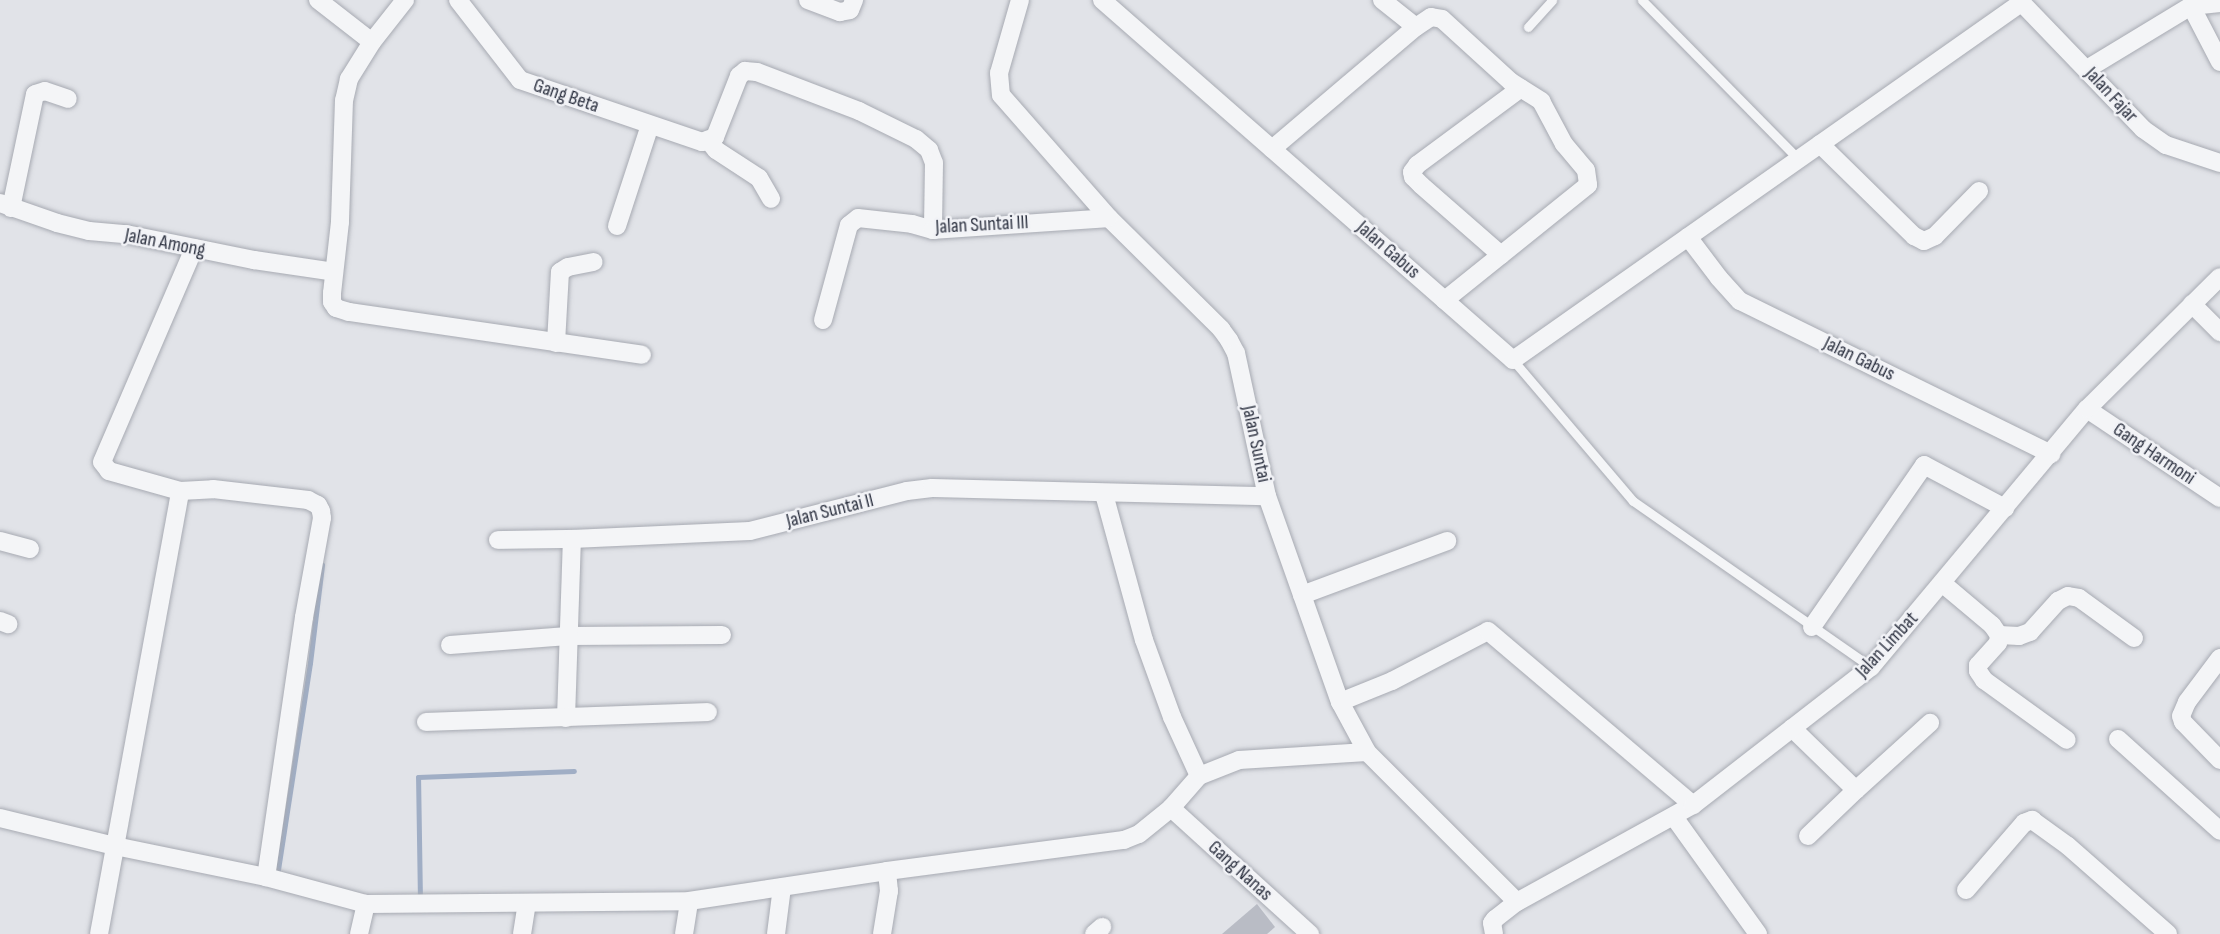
<!DOCTYPE html>
<style>
body{margin:0}
#map{position:relative;width:2220px;height:934px;overflow:hidden;background:#e1e3e8;font-family:"Sofia Sans Condensed",sans-serif}
div>[style]{position:absolute}
[style*='--x']{left:calc(var(--x)*1px);top:calc(var(--y)*1px);width:calc(var(--w)*1px);rotate:calc(var(--a)*1deg)}
.stream>*{height:5px;margin:-2.5px;padding:0 2.5px;transform-origin:2.5px;border-radius:2.5px;background:#a0aec5}
.building>*{inset:0;background:#b9bcc5}
.roads{filter:drop-shadow(0 0 2px #a7aab2) drop-shadow(0 0 2px #a7aab2)}
.lane>*{height:9px;margin:-4.5px;padding:0 4.5px;transform-origin:4.5px;border-radius:4.5px;background:#f4f5f7}
.street>*{height:18px;margin:-9px;padding:0 9px;transform-origin:9px;border-radius:9px;background:#f4f5f7}
span{translate:-50% -50%;white-space:nowrap;text-align:center;line-height:1.15;-webkit-text-stroke:5px #f1f2f6;paint-order:stroke}
.street-label{font-size:20px;color:#2b303f}
</style>
<div id="map">
<div class="stream">
<i style="--x:277;--y:876;--w:216;--a:-81.2"></i>
<i style="--x:310;--y:663;--w:99;--a:-83"></i>
<i style="--x:420;--y:901;--w:124;--a:-90.9"></i>
<i style="--x:418;--y:777;--w:156;--a:-2.2"></i>
</div>
<div class="building">
<i style="clip-path:polygon(1257px 904px,1275px 927px,1267px 934px,1222px 934px)"></i>
</div>
<div class="roads">
<div class="lane">
<i style="--x:1642;--y:0;--w:223;--a:45.5"></i>
<i style="--x:1528;--y:27;--w:36;--a:-48"></i>
<i style="--x:1513;--y:360;--w:185;--a:49.6"></i>
<i style="--x:1633;--y:501;--w:290;--a:34.9"></i>
</div>
<div class="street">
<i style="--x:318;--y:0;--w:68;--a:37.9"></i>
<i style="--x:405;--y:0;--w:53;--a:128.2"></i>
<i style="--x:372;--y:42;--w:44;--a:121.9"></i>
<i style="--x:349;--y:79;--w:22;--a:103"></i>
<i style="--x:344;--y:100;--w:122;--a:91.9"></i>
<i style="--x:340;--y:222;--w:71;--a:96.4"></i>
<i style="--x:332;--y:293;--w:9;--a:90"></i>
<i style="--x:332;--y:302;--w:7;--a:56"></i>
<i style="--x:336;--y:308;--w:14;--a:17"></i>
<i style="--x:349;--y:312;--w:296;--a:8.3"></i>
<i style="--x:458;--y:0;--w:101;--a:52.2"></i>
<i style="--x:520;--y:80;--w:192;--a:18.8"></i>
<i style="--x:702;--y:142;--w:14;--a:-21"></i>
<i style="--x:715;--y:137;--w:66;--a:-68.5"></i>
<i style="--x:739;--y:76;--w:8;--a:-40"></i>
<i style="--x:745;--y:71;--w:12;--a:5"></i>
<i style="--x:757;--y:72;--w:109;--a:20.9"></i>
<i style="--x:859;--y:111;--w:64;--a:26.2"></i>
<i style="--x:916;--y:139;--w:17;--a:40"></i>
<i style="--x:929;--y:150;--w:14;--a:69"></i>
<i style="--x:934;--y:163;--w:67;--a:90.9"></i>
<i style="--x:808;--y:0;--w:34;--a:21"></i>
<i style="--x:840;--y:12;--w:10;--a:-11"></i>
<i style="--x:850;--y:10;--w:11;--a:-68"></i>
<i style="--x:1020;--y:0;--w:76;--a:106"></i>
<i style="--x:999;--y:73;--w:22;--a:85"></i>
<i style="--x:1001;--y:95;--w:164;--a:48.7"></i>
<i style="--x:1109;--y:218;--w:158;--a:44.7"></i>
<i style="--x:1221;--y:329;--w:14;--a:54"></i>
<i style="--x:1229;--y:340;--w:15;--a:62"></i>
<i style="--x:1236;--y:353;--w:146;--a:77.8"></i>
<i style="--x:1267;--y:496;--w:219;--a:70.5"></i>
<i style="--x:1340;--y:702;--w:57;--a:61.6"></i>
<i style="--x:1367;--y:752;--w:212;--a:45"></i>
<i style="--x:1102;--y:0;--w:546;--a:41.22"></i>
<i style="--x:1513;--y:360;--w:621;--a:-35.1"></i>
<i style="--x:1382;--y:0;--w:43;--a:38.5"></i>
<i style="--x:2019;--y:0;--w:179;--a:46.1"></i>
<i style="--x:2143;--y:129;--w:28;--a:35"></i>
<i style="--x:2166;--y:145;--w:57;--a:18.4"></i>
<i style="--x:2191;--y:6;--w:63;--a:62.6"></i>
<i style="--x:2087;--y:69;--w:122;--a:-31.2"></i>
<i style="--x:2191;--y:6;--w:29;--a:-6"></i>
<i style="--x:708;--y:140;--w:13;--a:51"></i>
<i style="--x:716;--y:150;--w:51;--a:33.1"></i>
<i style="--x:759;--y:178;--w:24;--a:60"></i>
<i style="--x:1820;--y:144;--w:132;--a:44.4"></i>
<i style="--x:1914;--y:236;--w:11;--a:27"></i>
<i style="--x:1924;--y:241;--w:12;--a:-24"></i>
<i style="--x:1935;--y:236;--w:63;--a:-45.6"></i>
<i style="--x:1272;--y:149;--w:189;--a:-40.3"></i>
<i style="--x:1416;--y:27;--w:18;--a:-34"></i>
<i style="--x:1431;--y:17;--w:11;--a:10"></i>
<i style="--x:1442;--y:19;--w:93;--a:42.4"></i>
<i style="--x:1511;--y:82;--w:36;--a:32"></i>
<i style="--x:1541;--y:101;--w:49;--a:61.9"></i>
<i style="--x:1564;--y:144;--w:34;--a:50"></i>
<i style="--x:1586;--y:170;--w:15;--a:82"></i>
<i style="--x:1588;--y:185;--w:184;--a:141.2"></i>
<i style="--x:0;--y:203;--w:60;--a:19.3"></i>
<i style="--x:57;--y:223;--w:33;--a:14"></i>
<i style="--x:89;--y:231;--w:37;--a:5"></i>
<i style="--x:126;--y:234;--w:131;--a:11.5"></i>
<i style="--x:254;--y:260;--w:81;--a:8.5"></i>
<i style="--x:11;--y:208;--w:116;--a:-78.1"></i>
<i style="--x:35;--y:94;--w:10;--a:-17"></i>
<i style="--x:45;--y:91;--w:24;--a:19"></i>
<i style="--x:617;--y:226;--w:106;--a:-71.9"></i>
<i style="--x:1688;--y:237;--w:51;--a:52.9"></i>
<i style="--x:1719;--y:278;--w:31;--a:48"></i>
<i style="--x:1740;--y:301;--w:347;--a:26.2"></i>
<i style="--x:1501;--y:255;--w:106;--a:-138.8"></i>
<i style="--x:1421;--y:185;--w:11;--a:-135"></i>
<i style="--x:1413;--y:177;--w:5;--a:-101"></i>
<i style="--x:1412;--y:172;--w:9;--a:-54"></i>
<i style="--x:1417;--y:165;--w:129;--a:-36.5"></i>
<i style="--x:2192;--y:304;--w:40;--a:45"></i>
<i style="--x:823;--y:320;--w:98;--a:-74.7"></i>
<i style="--x:849;--y:225;--w:11;--a:-38"></i>
<i style="--x:858;--y:218;--w:54;--a:6.3"></i>
<i style="--x:912;--y:224;--w:22;--a:16"></i>
<i style="--x:933;--y:230;--w:176;--a:-3.9"></i>
<i style="--x:556;--y:343;--w:71;--a:-86.8"></i>
<i style="--x:560;--y:272;--w:9;--a:-32"></i>
<i style="--x:568;--y:267;--w:26;--a:-11"></i>
<i style="--x:2087;--y:409;--w:160;--a:33.8"></i>
<i style="--x:180;--y:491;--w:74;--a:-164.3"></i>
<i style="--x:109;--y:471;--w:11;--a:-128"></i>
<i style="--x:102;--y:462;--w:233;--a:-66.7"></i>
<i style="--x:1104;--y:494;--w:151;--a:74.7"></i>
<i style="--x:1144;--y:640;--w:82;--a:70"></i>
<i style="--x:1172;--y:717;--w:65;--a:65.4"></i>
<i style="--x:498;--y:540;--w:74;--a:-0.8"></i>
<i style="--x:0;--y:541;--w:31;--a:15"></i>
<i style="--x:1942;--y:583;--w:65;--a:40"></i>
<i style="--x:1992;--y:625;--w:12;--a:55"></i>
<i style="--x:1999;--y:635;--w:8;--a:97"></i>
<i style="--x:1998;--y:643;--w:30;--a:132"></i>
<i style="--x:1978;--y:665;--w:6;--a:90"></i>
<i style="--x:1978;--y:671;--w:11;--a:56"></i>
<i style="--x:1984;--y:680;--w:102;--a:35.9"></i>
<i style="--x:1302;--y:595;--w:155;--a:-20.4"></i>
<i style="--x:0;--y:621;--w:9;--a:21"></i>
<i style="--x:1812;--y:627;--w:197;--a:-55.3"></i>
<i style="--x:1924;--y:465;--w:92;--a:28"></i>
<i style="--x:1999;--y:635;--w:20;--a:3"></i>
<i style="--x:2019;--y:636;--w:12;--a:-20"></i>
<i style="--x:2030;--y:632;--w:42;--a:-47.9"></i>
<i style="--x:2058;--y:601;--w:11;--a:-27"></i>
<i style="--x:2068;--y:596;--w:11;--a:10"></i>
<i style="--x:2079;--y:598;--w:68;--a:36"></i>
<i style="--x:450;--y:645;--w:118;--a:-4.4"></i>
<i style="--x:568;--y:636;--w:154;--a:-0.4"></i>
<i style="--x:2220;--y:658;--w:55;--a:126.9"></i>
<i style="--x:2187;--y:702;--w:15;--a:113"></i>
<i style="--x:2181;--y:716;--w:6;--a:72"></i>
<i style="--x:2183;--y:722;--w:53;--a:45.8"></i>
<i style="--x:1340;--y:702;--w:56;--a:-22"></i>
<i style="--x:1392;--y:681;--w:108;--a:-27.5"></i>
<i style="--x:1488;--y:631;--w:269;--a:40.3"></i>
<i style="--x:566;--y:718;--w:179;--a:-88.1"></i>
<i style="--x:572;--y:539;--w:178;--a:-2.6"></i>
<i style="--x:750;--y:531;--w:162;--a:-14.3"></i>
<i style="--x:907;--y:491;--w:25;--a:-7"></i>
<i style="--x:932;--y:488;--w:335;--a:1.4"></i>
<i style="--x:426;--y:722;--w:282;--a:-2"></i>
<i style="--x:1792;--y:728;--w:89;--a:44.1"></i>
<i style="--x:1856;--y:790;--w:100;--a:-42.2"></i>
<i style="--x:2118;--y:739;--w:137;--a:42"></i>
<i style="--x:1171;--y:808;--w:188;--a:42.2"></i>
<i style="--x:1674;--y:817;--w:144;--a:54.3"></i>
<i style="--x:0;--y:818;--w:118;--a:13.7"></i>
<i style="--x:115;--y:846;--w:154;--a:11.6"></i>
<i style="--x:266;--y:877;--w:104;--a:15.1"></i>
<i style="--x:366;--y:904;--w:323;--a:-0.5"></i>
<i style="--x:689;--y:901;--w:200;--a:-8.6"></i>
<i style="--x:887;--y:871;--w:239;--a:-7.5"></i>
<i style="--x:1124;--y:840;--w:16;--a:-22"></i>
<i style="--x:1139;--y:834;--w:41;--a:-39.1"></i>
<i style="--x:1171;--y:808;--w:43;--a:-48.8"></i>
<i style="--x:1199;--y:776;--w:43;--a:-21.8"></i>
<i style="--x:1239;--y:760;--w:128;--a:-3.6"></i>
<i style="--x:1808;--y:836;--w:66;--a:-43.8"></i>
<i style="--x:1966;--y:890;--w:89;--a:-49.1"></i>
<i style="--x:2024;--y:823;--w:9;--a:-21"></i>
<i style="--x:2032;--y:820;--w:44;--a:35.8"></i>
<i style="--x:2068;--y:846;--w:133;--a:41.3"></i>
<i style="--x:99;--y:934;--w:450;--a:-79.6"></i>
<i style="--x:180;--y:491;--w:33;--a:-3"></i>
<i style="--x:213;--y:489;--w:96;--a:6.6"></i>
<i style="--x:308;--y:500;--w:11;--a:27"></i>
<i style="--x:318;--y:505;--w:7;--a:63"></i>
<i style="--x:321;--y:511;--w:7;--a:82"></i>
<i style="--x:322;--y:518;--w:101;--a:100.3"></i>
<i style="--x:304;--y:617;--w:263;--a:98.3"></i>
<i style="--x:359;--y:934;--w:31;--a:-77"></i>
<i style="--x:522;--y:934;--w:30;--a:-81"></i>
<i style="--x:684;--y:934;--w:33;--a:-81"></i>
<i style="--x:776;--y:934;--w:47;--a:-82.7"></i>
<i style="--x:882;--y:934;--w:44;--a:-80.8"></i>
<i style="--x:889;--y:891;--w:20;--a:-96"></i>
<i style="--x:1094;--y:934;--w:11;--a:-41"></i>
<i style="--x:1494;--y:934;--w:11;--a:-100"></i>
<i style="--x:1492;--y:923;--w:5;--a:-53"></i>
<i style="--x:1495;--y:919;--w:28;--a:-38"></i>
<i style="--x:1517;--y:902;--w:201;--a:-28.9"></i>
<i style="--x:1693;--y:805;--w:225;--a:-37.8"></i>
<i style="--x:1871;--y:667;--w:336;--a:-50.1"></i>
<i style="--x:2087;--y:409;--w:187;--a:-44.8"></i>
</div>
</div>
<div class="street-label">
<span style="left:2111px;top:95px;rotate:47deg">Jalan Fajar</span>
<span style="left:566px;top:96px;rotate:19deg">Gang Beta</span>
<span style="left:982px;top:225px;rotate:-3deg">Jalan Suntai III</span>
<span style="left:165px;top:243px;rotate:11deg">Jalan Among</span>
<span style="left:1388px;top:250px;rotate:41deg">Jalan Gabus</span>
<span style="left:1859px;top:359px;rotate:26deg">Jalan Gabus</span>
<span style="left:1256px;top:444px;rotate:78deg">Jalan Suntai</span>
<span style="left:2154px;top:454px;rotate:34deg">Gang Harmoni</span>
<span style="left:830px;top:511px;rotate:-14deg">Jalan Suntai II</span>
<span style="left:1887px;top:645px;rotate:-47deg">Jalan Limbat</span>
<span style="left:1240px;top:871px;rotate:42deg">Gang Nanas</span>
</div>
</div>
